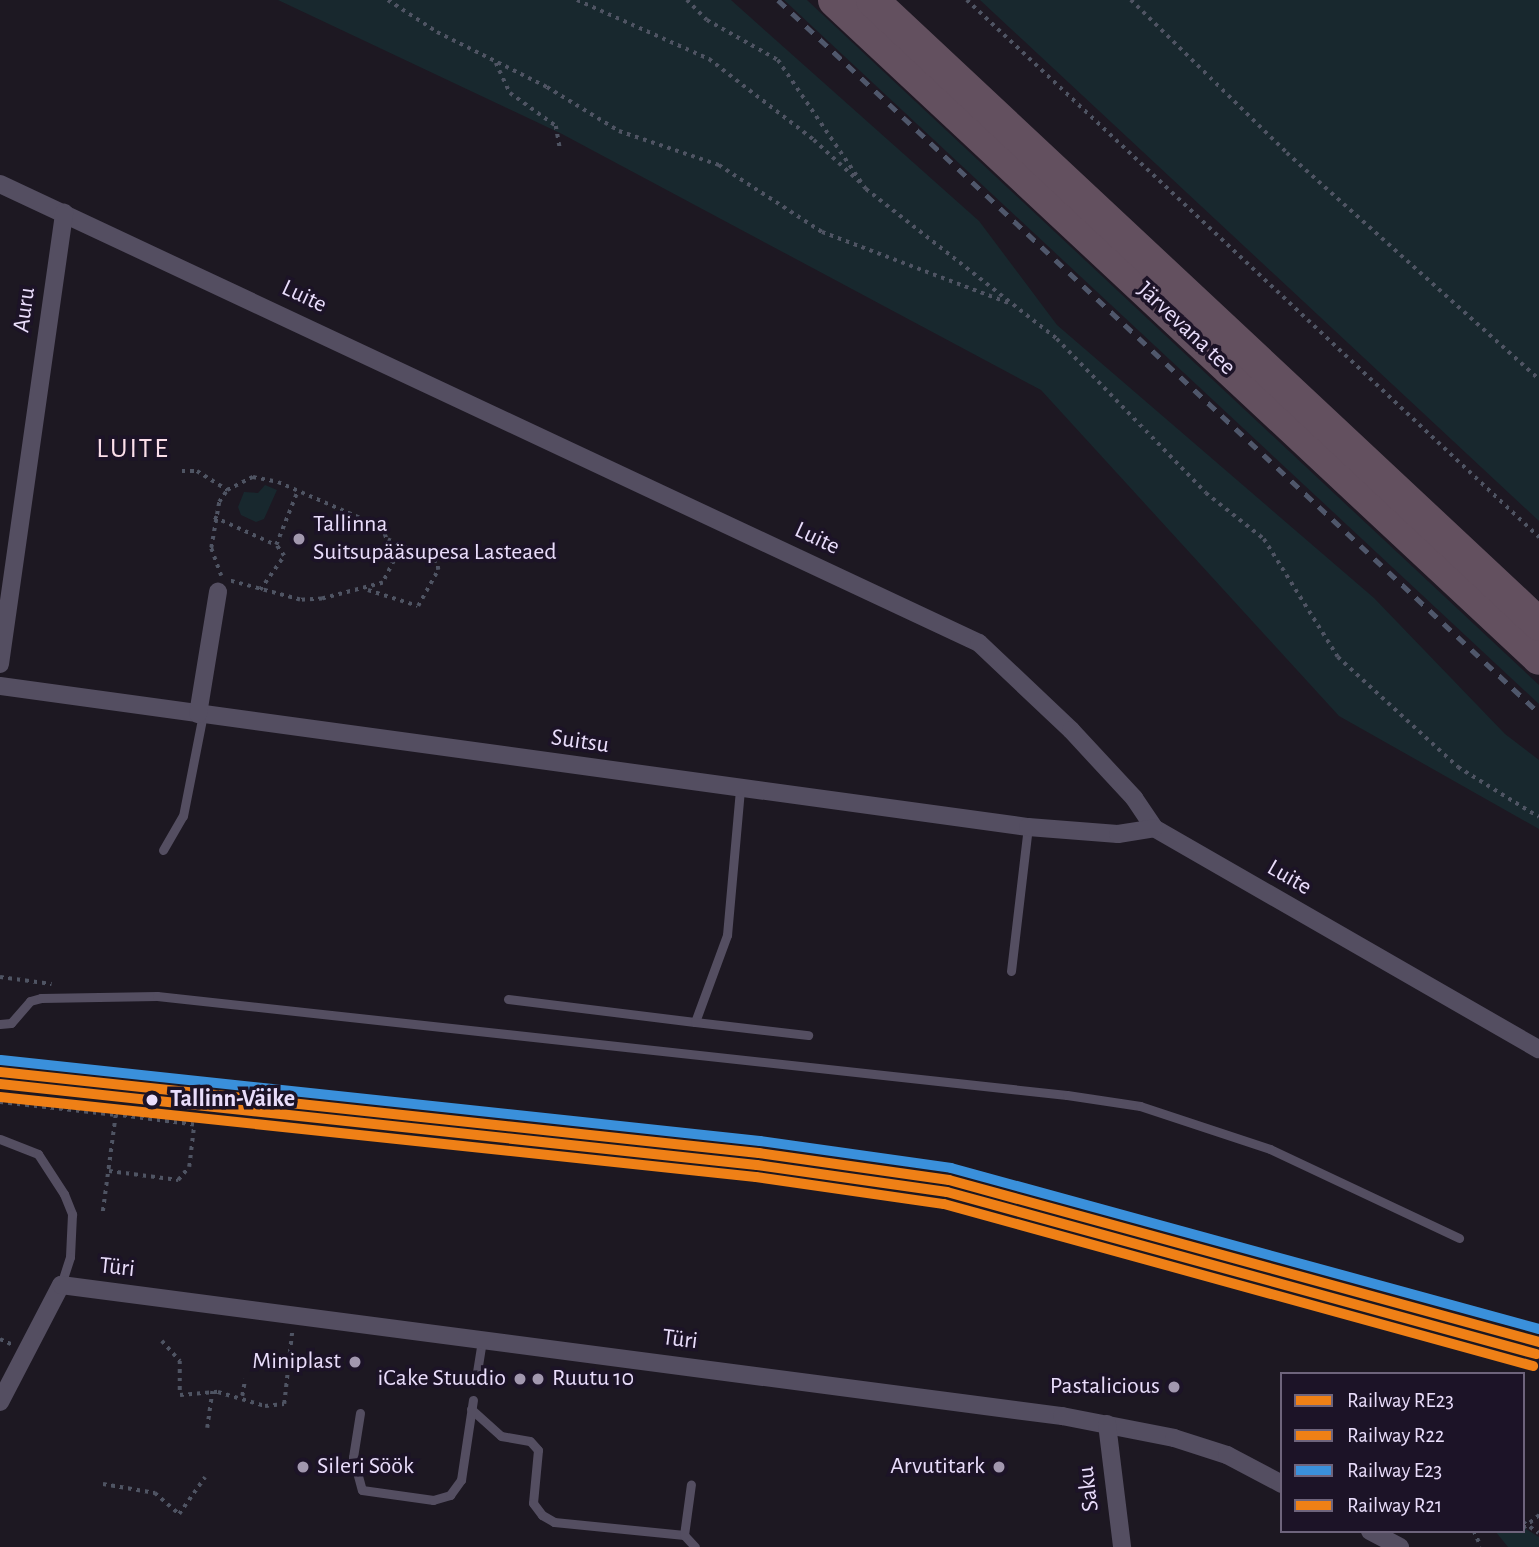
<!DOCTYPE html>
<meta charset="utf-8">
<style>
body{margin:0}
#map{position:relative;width:1539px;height:1547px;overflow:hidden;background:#1d1822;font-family:"Alegreya Sans",sans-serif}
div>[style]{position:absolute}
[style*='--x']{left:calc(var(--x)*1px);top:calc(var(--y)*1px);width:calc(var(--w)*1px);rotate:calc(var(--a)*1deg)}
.green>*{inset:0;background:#18282e}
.path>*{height:3.5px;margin-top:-1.75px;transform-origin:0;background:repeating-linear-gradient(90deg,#4f5463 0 3.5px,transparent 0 8.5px)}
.lane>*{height:9px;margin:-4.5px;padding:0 4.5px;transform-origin:4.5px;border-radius:4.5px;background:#544e61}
.street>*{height:18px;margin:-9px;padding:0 9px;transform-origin:9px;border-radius:9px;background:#544e61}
.highway>*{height:33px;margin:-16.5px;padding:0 16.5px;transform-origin:16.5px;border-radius:16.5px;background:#63505f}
.rail>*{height:5px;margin-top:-2.5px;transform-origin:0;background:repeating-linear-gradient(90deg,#4f576b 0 10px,transparent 0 19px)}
.rail-1>*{height:10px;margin:-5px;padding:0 5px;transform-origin:5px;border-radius:5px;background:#ef8016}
.rail-2>*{height:10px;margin:-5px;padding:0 5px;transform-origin:5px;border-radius:5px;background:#ef8016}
.rail-3>*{height:10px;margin:-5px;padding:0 5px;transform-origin:5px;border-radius:5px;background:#3a90db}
.rail-4>*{height:10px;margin:-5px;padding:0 5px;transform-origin:5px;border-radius:5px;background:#ef8016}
.dots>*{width:19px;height:19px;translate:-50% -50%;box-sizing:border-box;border:4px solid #1c1327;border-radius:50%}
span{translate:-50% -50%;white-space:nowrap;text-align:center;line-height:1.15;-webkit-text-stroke:7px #1c1327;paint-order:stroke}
.street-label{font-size:24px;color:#e9ddfb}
.poi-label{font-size:24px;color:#e9ddfb}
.left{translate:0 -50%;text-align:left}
.right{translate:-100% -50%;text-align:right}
.stop-label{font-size:24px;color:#e9ddfb;font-weight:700}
.quarter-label{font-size:28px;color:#fbdfe9;letter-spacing:2px}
.legend{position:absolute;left:1280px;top:1372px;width:245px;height:161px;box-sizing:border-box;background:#1c1327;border:2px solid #6e647c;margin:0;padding:9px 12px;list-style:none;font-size:21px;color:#e9ddfb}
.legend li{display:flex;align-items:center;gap:14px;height:35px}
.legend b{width:35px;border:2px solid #6e647c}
</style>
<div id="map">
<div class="green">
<i style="clip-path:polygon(278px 0,731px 0,979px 221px,1057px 325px,1374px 598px,1505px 734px,1539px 760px,1539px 829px,1339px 716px,1041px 390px,562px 134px)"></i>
<i style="clip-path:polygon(784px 0,807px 0,1539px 685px,1539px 704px)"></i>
<i style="clip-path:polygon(980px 0,1539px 0,1539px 521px)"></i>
<i style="clip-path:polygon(265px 485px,277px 490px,264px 519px,256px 522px,241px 515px,238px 507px,244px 492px,258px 493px)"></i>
<i style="clip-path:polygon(1523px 1527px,1539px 1537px,1539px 1547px,1508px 1547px,1495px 1531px,1523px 1531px)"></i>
</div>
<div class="path">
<i style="--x:388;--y:0;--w:59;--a:33.1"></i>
<i style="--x:437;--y:32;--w:123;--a:26.6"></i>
<i style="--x:547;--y:87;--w:84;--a:31.4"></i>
<i style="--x:619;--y:131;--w:106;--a:18.8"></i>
<i style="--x:719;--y:165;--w:123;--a:33"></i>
<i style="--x:822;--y:232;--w:203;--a:20.8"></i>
<i style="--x:577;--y:0;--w:145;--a:24.1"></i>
<i style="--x:709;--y:59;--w:133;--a:37.6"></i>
<i style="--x:814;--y:140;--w:64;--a:42.5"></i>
<i style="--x:687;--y:0;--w:28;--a:45"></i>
<i style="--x:707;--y:20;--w:81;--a:29.4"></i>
<i style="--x:778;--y:60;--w:156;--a:55.7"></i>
<i style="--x:866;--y:189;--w:243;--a:38.1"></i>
<i style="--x:1057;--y:339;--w:214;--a:45.9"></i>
<i style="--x:1206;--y:493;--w:74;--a:38.4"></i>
<i style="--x:1264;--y:539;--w:139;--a:57.9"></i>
<i style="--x:1338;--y:657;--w:163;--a:42.5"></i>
<i style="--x:1458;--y:767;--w:95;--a:31.7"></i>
<i style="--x:967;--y:0;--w:785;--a:43.19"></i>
<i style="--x:1131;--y:0;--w:219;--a:44.4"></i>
<i style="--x:1287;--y:153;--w:338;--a:41.9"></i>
<i style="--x:496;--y:63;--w:33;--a:65"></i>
<i style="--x:510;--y:93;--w:57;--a:35.7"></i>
<i style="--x:556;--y:126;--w:22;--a:80"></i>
<i style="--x:182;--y:471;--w:15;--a:0"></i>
<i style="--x:197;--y:471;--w:36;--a:32"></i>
<i style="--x:214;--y:517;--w:68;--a:24.3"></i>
<i style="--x:221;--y:576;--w:30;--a:-110"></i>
<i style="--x:211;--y:548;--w:47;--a:-80.1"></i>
<i style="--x:219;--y:502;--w:14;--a:-56"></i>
<i style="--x:227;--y:490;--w:29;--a:-27"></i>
<i style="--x:253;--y:477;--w:25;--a:11"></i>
<i style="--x:278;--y:482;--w:103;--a:23.6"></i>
<i style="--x:372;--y:523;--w:17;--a:40"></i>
<i style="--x:385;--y:534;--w:28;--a:72"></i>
<i style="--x:394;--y:561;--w:25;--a:117"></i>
<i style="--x:383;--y:583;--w:63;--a:165.3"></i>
<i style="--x:322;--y:599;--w:22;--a:177"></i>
<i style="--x:300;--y:600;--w:73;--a:-164.8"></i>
<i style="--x:260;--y:590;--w:42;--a:-54.8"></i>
<i style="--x:284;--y:556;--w:14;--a:-126"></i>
<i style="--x:276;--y:545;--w:59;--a:-68.2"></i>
<i style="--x:368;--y:590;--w:52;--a:17.7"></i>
<i style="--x:418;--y:606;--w:41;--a:-60.9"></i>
<i style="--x:438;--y:570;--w:8;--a:-97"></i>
<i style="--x:437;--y:562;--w:54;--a:-155.8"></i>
<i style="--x:0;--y:977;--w:52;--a:7.7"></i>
<i style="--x:0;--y:1083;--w:4;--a:0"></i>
<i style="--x:0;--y:1102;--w:117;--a:6.4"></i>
<i style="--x:116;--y:1115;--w:98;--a:97.6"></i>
<i style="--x:109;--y:1171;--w:70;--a:7.4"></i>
<i style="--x:178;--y:1180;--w:17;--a:-50"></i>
<i style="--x:189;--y:1167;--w:42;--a:-83.2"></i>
<i style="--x:194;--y:1125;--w:79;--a:-172.7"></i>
<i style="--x:0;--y:1339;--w:14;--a:25"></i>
<i style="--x:162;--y:1341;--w:27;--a:48"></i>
<i style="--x:180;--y:1361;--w:34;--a:90"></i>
<i style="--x:180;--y:1395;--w:38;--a:-5"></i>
<i style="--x:218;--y:1392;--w:49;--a:16.6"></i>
<i style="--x:265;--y:1406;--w:19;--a:-6"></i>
<i style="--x:284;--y:1404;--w:72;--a:-83.7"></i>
<i style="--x:242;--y:1396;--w:17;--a:-80"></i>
<i style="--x:207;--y:1428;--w:37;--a:-82"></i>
<i style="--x:103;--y:1484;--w:53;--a:9.8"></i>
<i style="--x:155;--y:1493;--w:32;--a:41"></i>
<i style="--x:179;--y:1514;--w:45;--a:-54.9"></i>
<i style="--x:1523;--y:1522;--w:19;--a:35"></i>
<i style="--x:1523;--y:1528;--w:21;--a:-39"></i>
<i style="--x:1474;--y:1531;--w:17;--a:66"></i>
<i style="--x:1505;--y:1531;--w:11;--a:0"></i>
</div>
<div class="lane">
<i style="--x:163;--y:850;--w:39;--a:-60"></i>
<i style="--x:183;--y:816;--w:104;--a:-78.9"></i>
<i style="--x:1011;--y:971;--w:145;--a:-83.3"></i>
<i style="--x:508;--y:999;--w:188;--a:7"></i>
<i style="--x:695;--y:1022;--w:93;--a:-69.8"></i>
<i style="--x:727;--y:935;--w:148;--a:-84.9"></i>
<i style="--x:695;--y:1022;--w:114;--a:6.6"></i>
<i style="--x:0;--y:1024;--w:11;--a:-5"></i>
<i style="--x:11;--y:1023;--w:29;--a:-49"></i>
<i style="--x:30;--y:1001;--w:11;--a:-15"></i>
<i style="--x:41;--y:998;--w:116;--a:-1"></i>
<i style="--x:157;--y:996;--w:915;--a:6.21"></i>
<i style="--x:1067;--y:1095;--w:74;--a:8.6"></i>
<i style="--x:1140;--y:1106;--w:137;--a:18.3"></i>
<i style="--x:1270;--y:1149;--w:209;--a:25.2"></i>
<i style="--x:0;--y:1139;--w:41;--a:21.5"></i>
<i style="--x:38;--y:1154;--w:48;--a:57"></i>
<i style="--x:64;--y:1194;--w:22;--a:68"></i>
<i style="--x:72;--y:1214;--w:43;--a:92.7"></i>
<i style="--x:70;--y:1257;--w:29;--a:108"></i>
<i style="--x:477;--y:1372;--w:30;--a:-81"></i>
<i style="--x:471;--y:1409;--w:40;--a:42"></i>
<i style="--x:501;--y:1436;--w:29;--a:10"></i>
<i style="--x:530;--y:1441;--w:12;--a:48"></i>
<i style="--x:538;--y:1450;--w:53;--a:95.4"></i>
<i style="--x:533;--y:1503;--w:15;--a:53"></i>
<i style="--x:542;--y:1515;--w:14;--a:30"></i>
<i style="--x:554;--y:1522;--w:131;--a:5.7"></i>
<i style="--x:684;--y:1535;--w:16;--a:47"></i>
<i style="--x:360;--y:1413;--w:45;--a:99"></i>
<i style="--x:353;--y:1457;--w:34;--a:75"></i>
<i style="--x:362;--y:1490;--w:72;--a:8"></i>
<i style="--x:433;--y:1500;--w:18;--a:-16"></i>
<i style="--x:450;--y:1495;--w:19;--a:-54"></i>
<i style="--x:461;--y:1480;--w:81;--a:-81.5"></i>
<i style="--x:684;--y:1535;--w:51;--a:-82.2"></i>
</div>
<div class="street">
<i style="--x:0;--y:184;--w:1081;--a:25.12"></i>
<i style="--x:979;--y:643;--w:127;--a:43.4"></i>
<i style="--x:1071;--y:730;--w:93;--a:47.2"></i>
<i style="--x:1134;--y:798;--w:36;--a:56"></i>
<i style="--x:1154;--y:828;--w:444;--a:29.9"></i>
<i style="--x:0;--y:664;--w:456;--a:-81.9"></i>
<i style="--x:0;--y:686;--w:1038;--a:7.81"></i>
<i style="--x:1028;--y:827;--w:90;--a:4.4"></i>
<i style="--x:1118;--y:834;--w:36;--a:-9"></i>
<i style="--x:198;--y:714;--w:124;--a:-80.7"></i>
<i style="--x:0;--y:1402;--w:132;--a:-62.5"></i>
<i style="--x:61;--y:1285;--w:1010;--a:7.46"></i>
<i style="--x:1062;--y:1416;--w:114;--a:11.1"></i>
<i style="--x:1174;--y:1438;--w:56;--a:17.8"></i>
<i style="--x:1227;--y:1455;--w:62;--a:27.8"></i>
<i style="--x:1107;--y:1424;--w:124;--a:83"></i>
<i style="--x:1370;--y:1531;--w:34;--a:28"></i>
</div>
<div class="highway">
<i style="--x:834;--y:0;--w:964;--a:43.03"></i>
<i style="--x:872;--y:0;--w:913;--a:43.09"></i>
</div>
<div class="rail">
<i style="--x:778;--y:0;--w:1043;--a:43.13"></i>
</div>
<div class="rail-1">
<i style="--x:0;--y:1072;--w:763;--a:6.09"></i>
<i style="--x:759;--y:1153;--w:192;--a:8.1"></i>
<i style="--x:949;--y:1180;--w:612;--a:15.35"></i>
</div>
<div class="rail-2">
<i style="--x:0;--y:1084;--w:761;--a:6.11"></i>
<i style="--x:757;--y:1165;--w:192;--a:8.1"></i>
<i style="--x:947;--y:1192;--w:611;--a:15.38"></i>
</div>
<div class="rail-3">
<i style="--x:1;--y:1060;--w:763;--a:6.09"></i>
<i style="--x:760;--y:1141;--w:193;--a:8"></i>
<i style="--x:951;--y:1168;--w:610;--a:15.31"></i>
</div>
<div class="rail-4">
<i style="--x:0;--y:1097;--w:760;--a:6.04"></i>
<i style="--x:756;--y:1177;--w:190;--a:8.2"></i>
<i style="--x:944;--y:1204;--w:611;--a:15.38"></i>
</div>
<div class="dots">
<i style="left:299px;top:539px;background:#a298af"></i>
<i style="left:152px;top:1100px;background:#e9ddfb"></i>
<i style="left:355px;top:1362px;background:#a298af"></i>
<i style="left:520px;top:1379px;background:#a298af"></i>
<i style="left:538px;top:1379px;background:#a298af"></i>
<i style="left:1174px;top:1387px;background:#a298af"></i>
<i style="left:303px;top:1467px;background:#a298af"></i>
<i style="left:999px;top:1467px;background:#a298af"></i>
</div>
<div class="street-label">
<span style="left:304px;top:297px;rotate:25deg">Luite</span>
<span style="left:25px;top:310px;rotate:-82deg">Auru</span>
<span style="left:1186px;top:329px;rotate:43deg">Järvevana tee</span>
<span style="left:817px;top:539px;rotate:25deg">Luite</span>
<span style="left:580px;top:742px;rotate:8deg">Suitsu</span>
<span style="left:1289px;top:878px;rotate:30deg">Luite</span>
<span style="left:117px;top:1268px;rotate:6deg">Türi</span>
<span style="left:680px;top:1340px;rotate:7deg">Türi</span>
<span style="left:1089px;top:1489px;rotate:-97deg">Saku</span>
</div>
<div class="poi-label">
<span class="left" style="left:313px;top:539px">Tallinna<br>Suitsupääsupesa Lasteaed</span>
<span class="right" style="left:341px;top:1362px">Miniplast</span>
<span class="right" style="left:506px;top:1379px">iCake Stuudio</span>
<span class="left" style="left:552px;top:1379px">Ruutu 10</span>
<span class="right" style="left:1160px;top:1387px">Pastalicious</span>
<span class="left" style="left:317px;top:1467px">Sileri Söök</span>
<span class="right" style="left:985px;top:1467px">Arvutitark</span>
</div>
<div class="stop-label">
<span class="left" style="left:170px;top:1100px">Tallinn-Väike</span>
</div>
<div class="quarter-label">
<span style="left:133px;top:449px">LUITE</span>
</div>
<ul class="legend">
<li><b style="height:9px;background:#ef8016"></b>Railway RE23</li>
<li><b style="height:9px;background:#ef8016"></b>Railway R22</li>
<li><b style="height:9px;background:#3a90db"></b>Railway E23</li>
<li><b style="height:9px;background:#ef8016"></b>Railway R21</li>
</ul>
</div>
